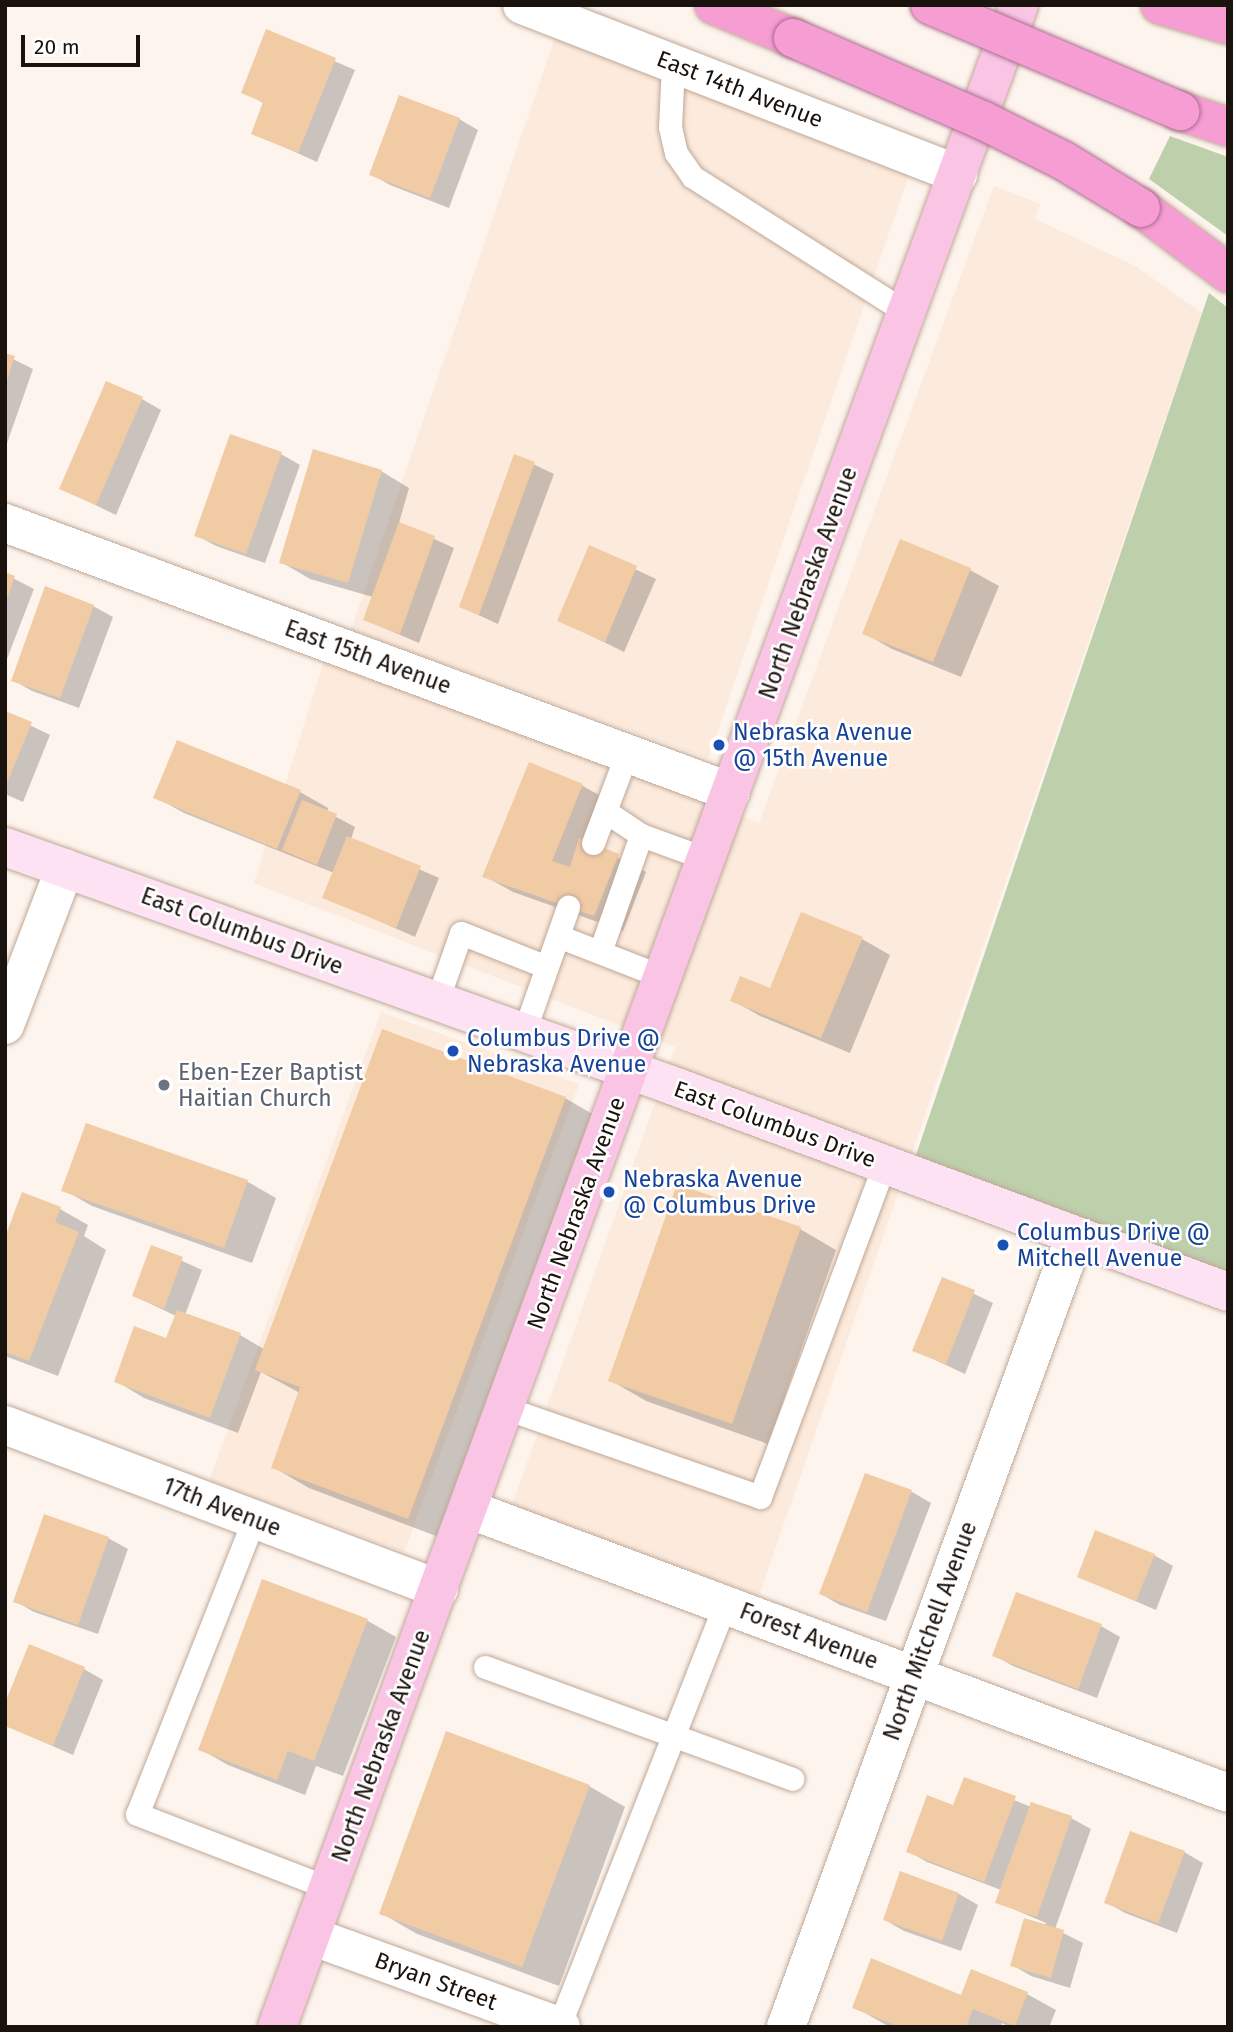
<!DOCTYPE html>
<style>
body{margin:0}
#map{position:relative;width:1233px;height:2032px;overflow:hidden;background:#fdf4ed;font-family:"Fira Sans",sans-serif}
div>[style]{position:absolute}
[style*='--x']{left:calc(var(--x)*1px);top:calc(var(--y)*1px);width:calc(var(--w)*1px);rotate:calc(var(--a)*1deg)}
.built>*{inset:0;background:#fceadc}
.green>*{inset:0;background:#bdcfab}
.shadow>*{inset:0;background:#0003}
.building>*{inset:0;background:#f1cba4}
.roads{filter:drop-shadow(0 0 2px #bfa897) drop-shadow(0 0 2px #bfa897)}
.service>*{height:23px;margin:-11.5px;padding:0 11.5px;transform-origin:11.5px;border-radius:11.5px;background:#fff}
.minor>*{height:38px;margin:-19px;padding:0 19px;transform-origin:19px;border-radius:19px;background:#fff}
.secondary>*{height:38px;margin:-19px;padding:0 19px;transform-origin:19px;border-radius:19px;background:#fce2f2}
.primary>*{height:38px;margin:-19px;padding:0 19px;transform-origin:19px;border-radius:19px;background:#fac5e5}
.motorway>*{height:38px;margin:-19px;padding:0 19px;transform-origin:19px;border-radius:19px;background:#f69ed4}
.bridges{filter:drop-shadow(0 0 2px #a96d8e) drop-shadow(0 0 2px #a96d8e)}
.motorway-bridge>*{height:38px;margin:-19px;padding:0 19px;transform-origin:19px;border-radius:19px;background:#f69ed4}
.dots>*{width:19px;height:19px;translate:-50% -50%;box-sizing:border-box;border:4px solid #fff;border-radius:50%}
span{translate:-50% -50%;white-space:nowrap;text-align:center;line-height:1.15;-webkit-text-stroke:5px #fff;paint-order:stroke}
.street-label{font-size:23px;color:#1a120c}
.transit-label{font-size:23px;color:#164399}
.left{translate:0 -50%;text-align:left}
.worship-label{font-size:23px;color:#5b616d}
.frame{position:absolute;inset:0;border:7px solid #1a120c;pointer-events:none}
.scale{position:absolute;left:21px;top:35px;width:119px;height:32px;box-sizing:border-box;border:4px solid #1a120c;border-top:0;padding-left:9px;font-size:21px;line-height:24px;white-space:nowrap;color:#1a120c;-webkit-text-stroke:5px #fff;paint-order:stroke}
</style>
<div id="map">
<div class="built">
<i style="clip-path:polygon(557px 32px,912px 166px,708px 759px,351px 630px)"></i>
<i style="clip-path:polygon(994px 186px,1040px 204px,1035px 219px,1135px 266px,1202px 313px,759px 1596px,512px 1505px,675px 1047px,254px 883px,324px 661px,759px 823px)"></i>
<i style="clip-path:polygon(381px 1012px,579px 1084px,404px 1552px,209px 1481px)"></i>
</div>
<div class="green">
<i style="clip-path:polygon(1170px 136px,1228px 157px,1228px 236px,1149px 179px)"></i>
<i style="clip-path:polygon(1209px 293px,1228px 308px,1228px 1276px,915px 1158px)"></i>
</div>
<div class="shadow">
<i style="clip-path:polygon(267px 32px,355px 70px,317px 162px,253px 133px,265px 104px,243px 92px)"></i>
<i style="clip-path:polygon(459px 119px,478px 130px,449px 208px,390px 185px,371px 174px)"></i>
<i style="clip-path:polygon(5px 355px,33px 369px,5px 449px)"></i>
<i style="clip-path:polygon(142px 399px,161px 410px,116px 515px,62px 489px)"></i>
<i style="clip-path:polygon(281px 454px,300px 465px,265px 563px,216px 546px,196px 535px)"></i>
<i style="clip-path:polygon(516px 456px,554px 474px,498px 624px,461px 607px)"></i>
<i style="clip-path:polygon(381px 471px,409px 488px,399px 523px,454px 548px,419px 643px,365px 620px,373px 597px,310px 579px,281px 562px)"></i>
<i style="clip-path:polygon(901px 541px,970px 570px,999px 586px,961px 677px,892px 649px,864px 633px)"></i>
<i style="clip-path:polygon(590px 548px,656px 579px,624px 652px,559px 620px)"></i>
<i style="clip-path:polygon(5px 574px,34px 589px,5px 664px)"></i>
<i style="clip-path:polygon(46px 589px,93px 606px,113px 617px,79px 708px,32px 691px,13px 680px)"></i>
<i style="clip-path:polygon(5px 713px,50px 735px,23px 802px,5px 794px)"></i>
<i style="clip-path:polygon(530px 764px,583px 786px,611px 802px,593px 845px,646px 872px,623px 931px,513px 892px,484px 876px)"></i>
<i style="clip-path:polygon(300px 792px,328px 808px,327px 812px,355px 827px,351px 839px,439px 878px,415px 937px,325px 897px,334px 873px,184px 813px,155px 797px)"></i>
<i style="clip-path:polygon(862px 939px,890px 955px,850px 1053px,760px 1016px,732px 1000px,771px 990px)"></i>
<i style="clip-path:polygon(565px 1098px,601px 1119px,444px 1539px,309px 1488px,273px 1467px,300px 1393px,261px 1372px,238px 1433px,144px 1398px,116px 1381px,168px 1340px,176px 1316px,134px 1296px,152px 1247px,202px 1270px,185px 1315px,240px 1335px,264px 1349px)"></i>
<i style="clip-path:polygon(87px 1125px,248px 1182px,276px 1198px,252px 1263px,92px 1206px,64px 1190px)"></i>
<i style="clip-path:polygon(23px 1194px,60px 1209px,88px 1225px,84px 1236px,106px 1250px,58px 1376px,5px 1356px,5px 1242px)"></i>
<i style="clip-path:polygon(800px 1229px,836px 1250px,768px 1444px,646px 1401px,610px 1380px)"></i>
<i style="clip-path:polygon(943px 1279px,993px 1303px,965px 1374px,914px 1350px)"></i>
<i style="clip-path:polygon(866px 1475px,912px 1492px,931px 1503px,886px 1621px,840px 1605px,821px 1594px)"></i>
<i style="clip-path:polygon(108px 1538px,128px 1549px,98px 1634px,34px 1612px,15px 1601px)"></i>
<i style="clip-path:polygon(1154px 1555px,1173px 1566px,1156px 1610px,1079px 1577px)"></i>
<i style="clip-path:polygon(263px 1581px,368px 1621px,396px 1637px,343px 1776px,316px 1766px,305px 1795px,228px 1765px,200px 1749px)"></i>
<i style="clip-path:polygon(1101px 1626px,1120px 1637px,1097px 1698px,1013px 1666px,994px 1655px)"></i>
<i style="clip-path:polygon(84px 1669px,103px 1680px,73px 1755px,5px 1725px)"></i>
<i style="clip-path:polygon(965px 1780px,1031px 1807px,1032px 1804px,1071px 1818px,1091px 1829px,1055px 1929px,1083px 1943px,1070px 1988px,1031px 1976px,1012px 1965px,1046px 1923px,997px 1902px,1001px 1890px,927px 1862px,908px 1851px,954px 1807px)"></i>
<i style="clip-path:polygon(589px 1786px,625px 1807px,559px 1986px,417px 1934px,381px 1913px)"></i>
<i style="clip-path:polygon(1184px 1852px,1203px 1863px,1177px 1933px,1125px 1913px,1106px 1902px)"></i>
<i style="clip-path:polygon(902px 1873px,959px 1894px,978px 1905px,961px 1951px,904px 1931px,885px 1920px)"></i>
<i style="clip-path:polygon(1027px 1994px,1056px 2010px,1049px 2027px,1010px 2027px,1002px 2023px,1001px 2027px,890px 2027px,854px 2007px)"></i>
</div>
<div class="building">
<i style="clip-path:polygon(266px 29px,336px 58px,298px 153px,251px 134px,263px 102px,241px 93px)"></i>
<i style="clip-path:polygon(399px 95px,460px 118px,430px 198px,369px 175px)"></i>
<i style="clip-path:polygon(5px 353px,15px 356px,6px 383px,5px 383px)"></i>
<i style="clip-path:polygon(106px 381px,143px 397px,96px 505px,59px 489px)"></i>
<i style="clip-path:polygon(230px 434px,282px 452px,246px 554px,194px 536px)"></i>
<i style="clip-path:polygon(313px 449px,382px 470px,348px 583px,279px 563px)"></i>
<i style="clip-path:polygon(514px 454px,535px 462px,479px 615px,459px 607px)"></i>
<i style="clip-path:polygon(399px 522px,435px 536px,400px 634px,363px 620px)"></i>
<i style="clip-path:polygon(900px 539px,971px 568px,933px 662px,862px 634px)"></i>
<i style="clip-path:polygon(589px 545px,637px 566px,605px 642px,557px 621px)"></i>
<i style="clip-path:polygon(5px 572px,15px 576px,6px 602px,5px 602px)"></i>
<i style="clip-path:polygon(45px 586px,94px 605px,60px 698px,11px 681px)"></i>
<i style="clip-path:polygon(5px 711px,32px 722px,5px 788px)"></i>
<i style="clip-path:polygon(177px 740px,301px 790px,277px 849px,153px 798px)"></i>
<i style="clip-path:polygon(529px 762px,583px 784px,552px 861px,570px 867px,579px 838px,619px 854px,594px 916px,482px 877px)"></i>
<i style="clip-path:polygon(302px 800px,337px 814px,317px 865px,282px 850px)"></i>
<i style="clip-path:polygon(347px 836px,421px 866px,396px 928px,322px 898px)"></i>
<i style="clip-path:polygon(801px 912px,863px 937px,821px 1038px,730px 1001px,740px 976px,770px 988px)"></i>
<i style="clip-path:polygon(382px 1029px,566px 1097px,408px 1519px,271px 1468px,300px 1387px,255px 1370px)"></i>
<i style="clip-path:polygon(86px 1123px,248px 1180px,224px 1248px,61px 1191px)"></i>
<i style="clip-path:polygon(677px 1184px,801px 1227px,732px 1424px,608px 1381px)"></i>
<i style="clip-path:polygon(22px 1192px,61px 1207px,55px 1222px,79px 1232px,29px 1361px,5px 1352px,5px 1237px)"></i>
<i style="clip-path:polygon(151px 1245px,183px 1257px,164px 1309px,132px 1296px)"></i>
<i style="clip-path:polygon(942px 1277px,975px 1290px,946px 1364px,912px 1351px)"></i>
<i style="clip-path:polygon(177px 1310px,241px 1333px,210px 1418px,114px 1382px,134px 1326px,166px 1338px)"></i>
<i style="clip-path:polygon(865px 1473px,912px 1490px,867px 1612px,819px 1594px)"></i>
<i style="clip-path:polygon(44px 1514px,109px 1537px,78px 1625px,13px 1602px)"></i>
<i style="clip-path:polygon(1095px 1530px,1155px 1554px,1136px 1601px,1077px 1577px)"></i>
<i style="clip-path:polygon(262px 1579px,368px 1619px,314px 1761px,288px 1751px,277px 1780px,198px 1750px)"></i>
<i style="clip-path:polygon(1016px 1592px,1102px 1624px,1078px 1689px,992px 1656px)"></i>
<i style="clip-path:polygon(29px 1644px,85px 1667px,53px 1746px,5px 1726px,5px 1703px)"></i>
<i style="clip-path:polygon(446px 1731px,590px 1785px,522px 1967px,379px 1914px)"></i>
<i style="clip-path:polygon(964px 1777px,1016px 1796px,984px 1882px,906px 1852px,927px 1795px,953px 1805px)"></i>
<i style="clip-path:polygon(1031px 1802px,1072px 1816px,1037px 1917px,995px 1903px)"></i>
<i style="clip-path:polygon(1130px 1831px,1185px 1851px,1158px 1923px,1104px 1903px)"></i>
<i style="clip-path:polygon(900px 1871px,959px 1893px,942px 1941px,883px 1920px)"></i>
<i style="clip-path:polygon(1024px 1918px,1064px 1930px,1051px 1978px,1010px 1966px)"></i>
<i style="clip-path:polygon(871px 1958px,961px 1995px,971px 1969px,1028px 1992px,1015px 2026px,973px 2009px,966px 2027px,900px 2027px,852px 2008px)"></i>
</div>
<div class="roads">
<div class="service">
<i style="--x:673;--y:64;--w:63;--a:92.7"></i>
<i style="--x:670;--y:127;--w:27;--a:77"></i>
<i style="--x:676;--y:153;--w:29;--a:55"></i>
<i style="--x:693;--y:177;--w:254;--a:32.4"></i>
<i style="--x:641;--y:835;--w:70;--a:20"></i>
<i style="--x:593;--y:843;--w:96;--a:-69.3"></i>
<i style="--x:558;--y:936;--w:113;--a:21.3"></i>
<i style="--x:600;--y:952;--w:124;--a:-70.7"></i>
<i style="--x:641;--y:835;--w:43;--a:-146.3"></i>
<i style="--x:437;--y:1001;--w:72;--a:-70.6"></i>
<i style="--x:461;--y:933;--w:92;--a:21.6"></i>
<i style="--x:524;--y:1032;--w:133;--a:-70.6"></i>
<i style="--x:505;--y:1408;--w:270;--a:19.2"></i>
<i style="--x:760;--y:1497;--w:354;--a:-69.5"></i>
<i style="--x:254;--y:1519;--w:317;--a:111.6"></i>
<i style="--x:137;--y:1814;--w:206;--a:21.1"></i>
<i style="--x:485;--y:1667;--w:327;--a:20"></i>
<i style="--x:559;--y:2026;--w:453;--a:-68.5"></i>
</div>
<div class="minor">
<i style="--x:522;--y:5;--w:468;--a:21.2"></i>
<i style="--x:5;--y:523;--w:774;--a:20.33"></i>
<i style="--x:5;--y:1025;--w:168;--a:-69.1"></i>
<i style="--x:5;--y:1425;--w:464;--a:20.7"></i>
<i style="--x:468;--y:1509;--w:811;--a:20.49"></i>
<i style="--x:311;--y:1936;--w:266;--a:20"></i>
<i style="--x:786;--y:2027;--w:843;--a:-69.95"></i>
</div>
<div class="secondary">
<i style="--x:5;--y:847;--w:707;--a:19.66"></i>
<i style="--x:671;--y:1085;--w:594;--a:20.39"></i>
</div>
<div class="primary">
<i style="--x:277;--y:2027;--w:2154;--a:-69.85"></i>
</div>
<div class="motorway">
<i style="--x:714;--y:5;--w:86;--a:22.7"></i>
<i style="--x:1160;--y:5;--w:71;--a:16.4"></i>
<i style="--x:1180;--y:111;--w:51;--a:18.4"></i>
<i style="--x:1141;--y:208;--w:109;--a:36.8"></i>
</div>
</div>
<div class="bridges">
<div class="motorway-bridge">
<i style="--x:930;--y:5;--w:272;--a:23"></i>
<i style="--x:793;--y:38;--w:208;--a:23.5"></i>
<i style="--x:984;--y:121;--w:89;--a:26.6"></i>
<i style="--x:1064;--y:161;--w:90;--a:31.4"></i>
</div>
</div>
<div class="dots">
<i style="left:719px;top:745px;background:#1a4fb4"></i>
<i style="left:453px;top:1051px;background:#1a4fb4"></i>
<i style="left:164px;top:1085px;background:#6b7280"></i>
<i style="left:609px;top:1192px;background:#1a4fb4"></i>
<i style="left:1003px;top:1245px;background:#1a4fb4"></i>
</div>
<div class="street-label">
<span style="left:740px;top:89px;rotate:21deg">East 14th Avenue</span>
<span style="left:808px;top:583px;rotate:-70deg">North Nebraska Avenue</span>
<span style="left:368px;top:657px;rotate:20deg">East 15th Avenue</span>
<span style="left:242px;top:931px;rotate:20deg">East Columbus Drive</span>
<span style="left:775px;top:1124px;rotate:20deg">East Columbus Drive</span>
<span style="left:576px;top:1213px;rotate:-70deg">North Nebraska Avenue</span>
<span style="left:222px;top:1507px;rotate:21deg">17th Avenue</span>
<span style="left:930px;top:1631px;rotate:-70deg">North Mitchell Avenue</span>
<span style="left:809px;top:1636px;rotate:21deg">Forest Avenue</span>
<span style="left:381px;top:1746px;rotate:-70deg">North Nebraska Avenue</span>
<span style="left:436px;top:1981px;rotate:20deg">Bryan Street</span>
</div>
<div class="transit-label">
<span class="left" style="left:733px;top:745px">Nebraska Avenue<br>@ 15th Avenue</span>
<span class="left" style="left:467px;top:1051px">Columbus Drive @<br>Nebraska Avenue</span>
<span class="left" style="left:623px;top:1192px">Nebraska Avenue<br>@ Columbus Drive</span>
<span class="left" style="left:1017px;top:1245px">Columbus Drive @<br>Mitchell Avenue</span>
</div>
<div class="worship-label">
<span class="left" style="left:178px;top:1085px">Eben-Ezer Baptist<br>Haitian Church</span>
</div>
<div class="frame"></div>
<div class="scale">20 m</div>
</div>
